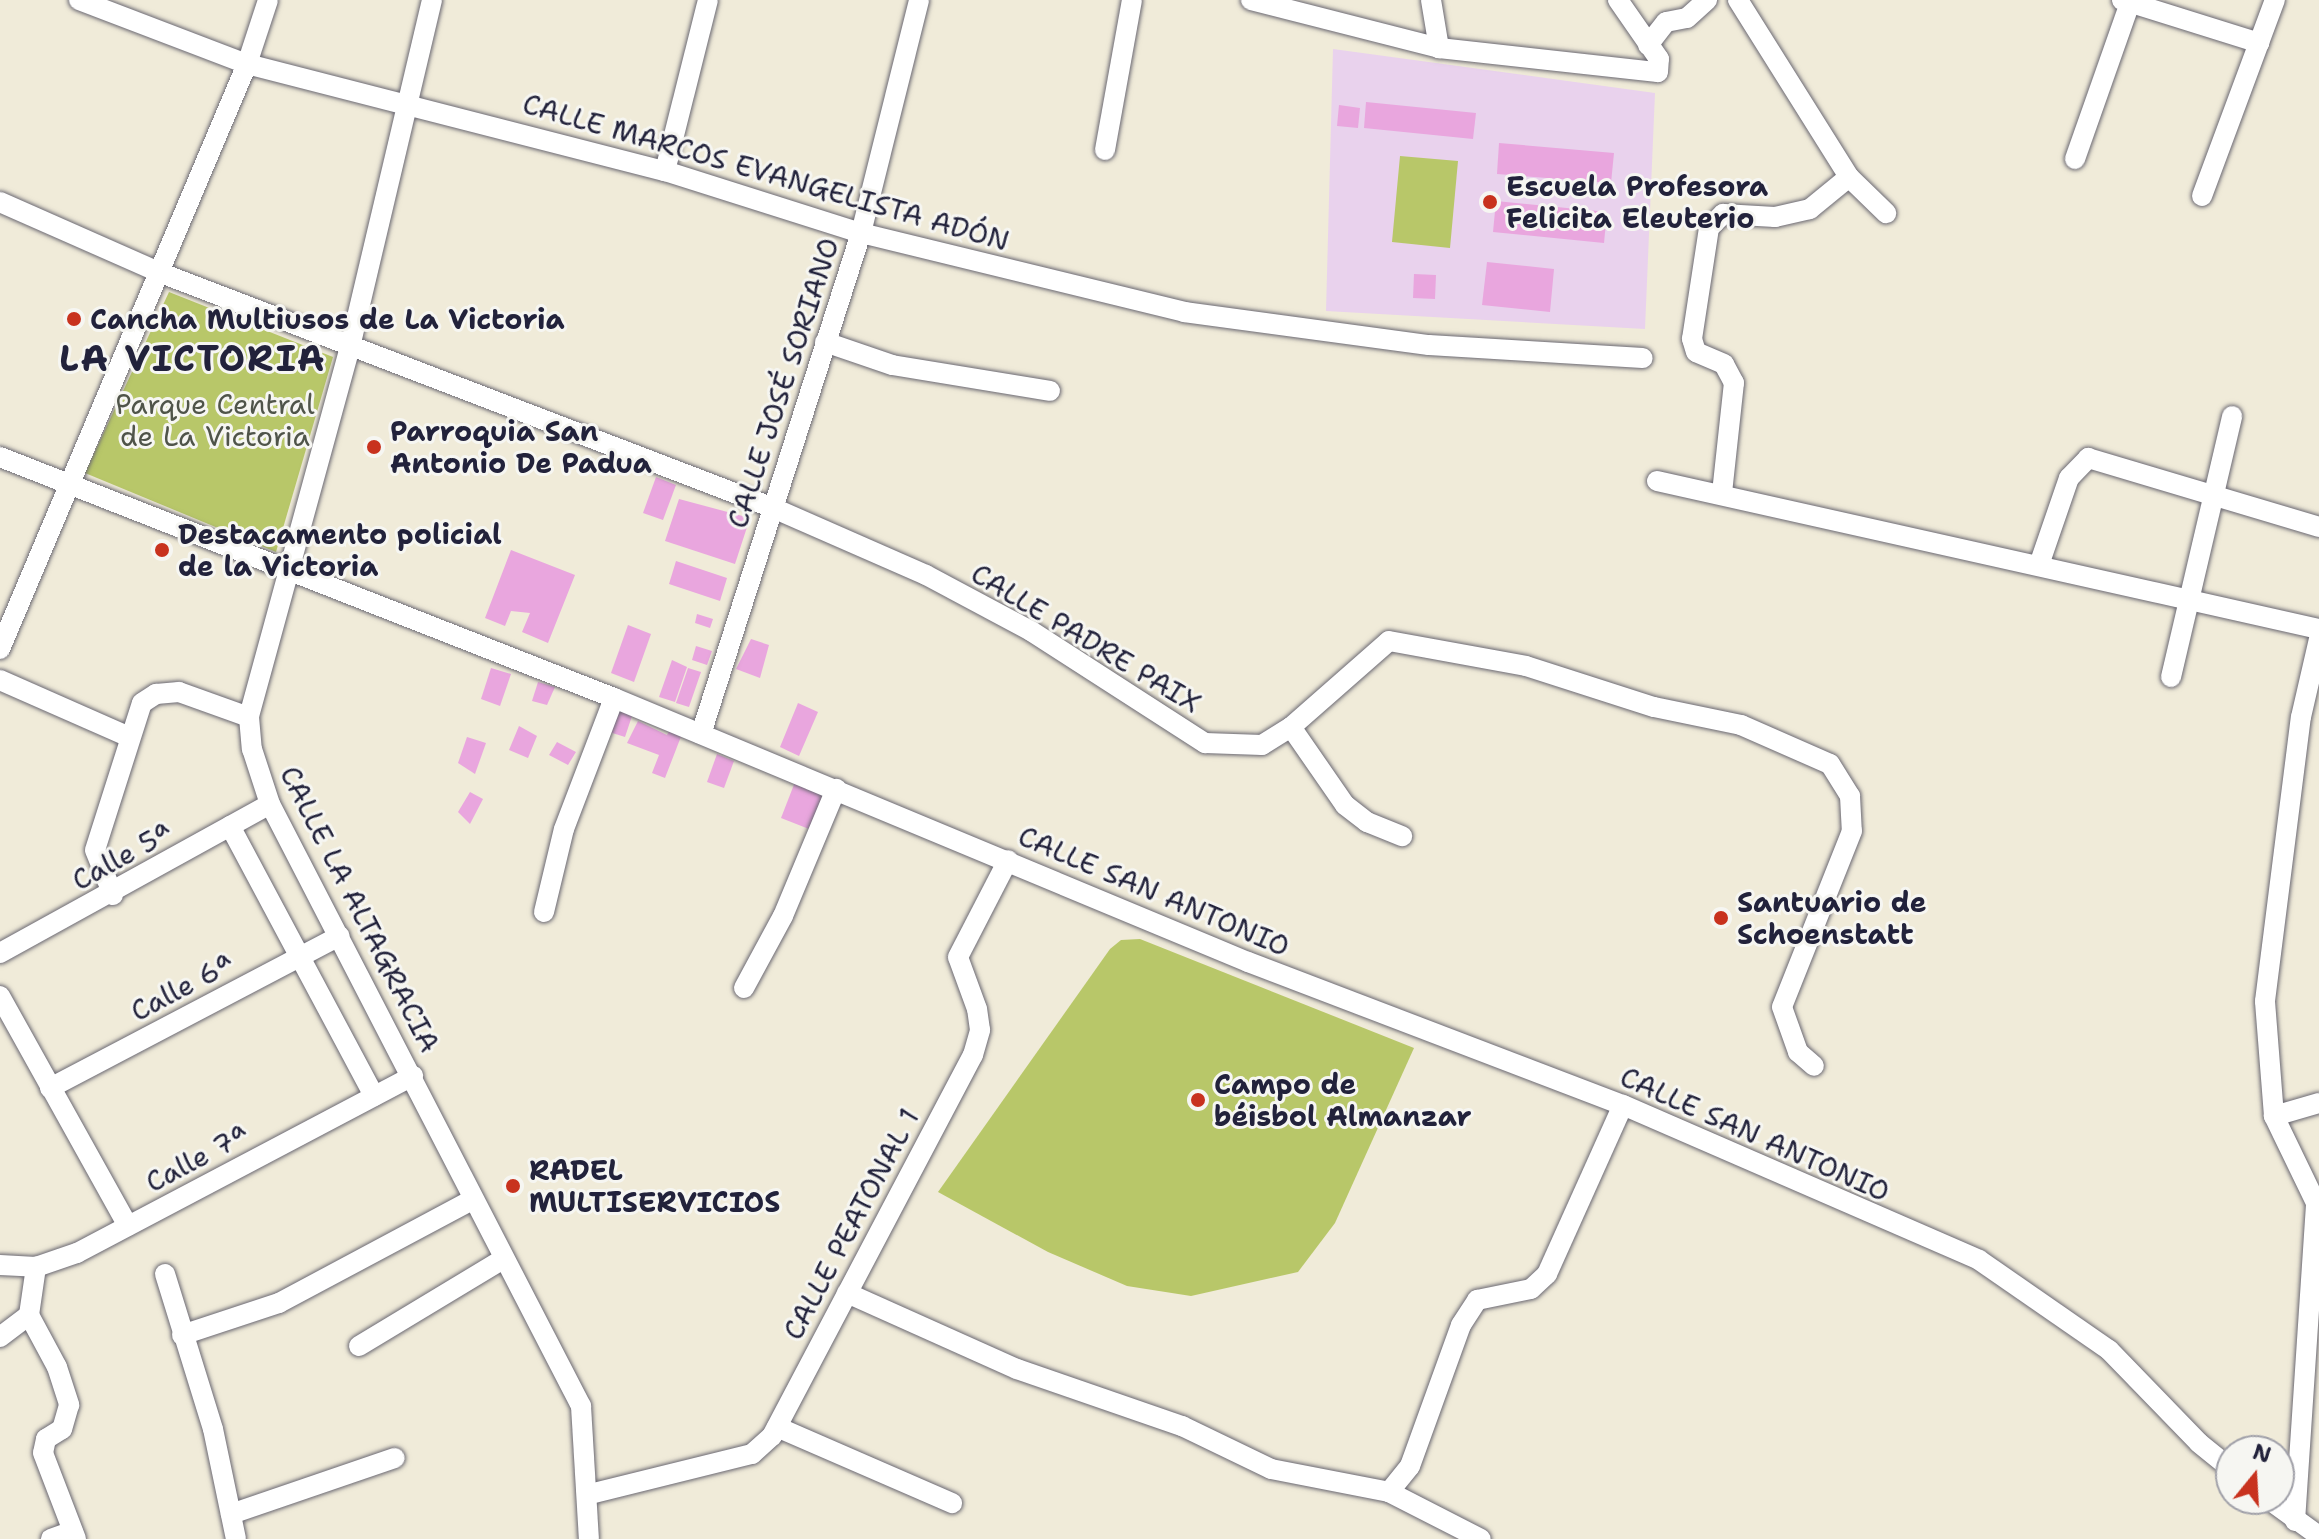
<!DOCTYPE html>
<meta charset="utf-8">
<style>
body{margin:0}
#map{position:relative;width:2319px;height:1539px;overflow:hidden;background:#f0ebd9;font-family:"Shantell Sans",sans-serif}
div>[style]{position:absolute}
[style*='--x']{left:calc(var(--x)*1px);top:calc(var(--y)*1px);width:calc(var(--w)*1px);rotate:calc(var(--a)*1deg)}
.built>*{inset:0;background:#e9d2ed}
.green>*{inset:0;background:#b8c769}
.building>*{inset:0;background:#e9a6de}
.roads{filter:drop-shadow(0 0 2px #6a6872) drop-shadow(0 0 2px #6a6872)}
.minor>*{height:20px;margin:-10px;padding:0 10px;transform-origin:10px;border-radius:10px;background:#fff}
.dots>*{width:22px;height:22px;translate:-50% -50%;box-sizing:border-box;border:4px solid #f6f6f2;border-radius:50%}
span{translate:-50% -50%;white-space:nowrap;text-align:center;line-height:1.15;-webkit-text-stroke:6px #f6f6f2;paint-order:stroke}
.street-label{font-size:28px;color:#22223b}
.poi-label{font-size:28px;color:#22223b;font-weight:700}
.left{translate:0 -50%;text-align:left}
.park-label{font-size:28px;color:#4f5449}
.district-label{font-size:36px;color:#22223b;font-weight:700;letter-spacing:2px}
.north{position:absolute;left:2215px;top:1435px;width:80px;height:80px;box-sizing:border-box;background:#f6f6f2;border:2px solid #a1a1a9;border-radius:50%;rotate:18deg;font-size:22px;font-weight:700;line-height:32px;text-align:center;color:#22223b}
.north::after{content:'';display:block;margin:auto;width:28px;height:36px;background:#c8321e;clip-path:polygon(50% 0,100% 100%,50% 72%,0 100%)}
</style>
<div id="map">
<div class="built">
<i style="clip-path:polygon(1333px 49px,1655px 93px,1645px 329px,1326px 311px)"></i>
</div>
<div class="green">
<i style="clip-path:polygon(1400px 156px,1458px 161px,1450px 248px,1392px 242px)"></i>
<i style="clip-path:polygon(169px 292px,333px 357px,276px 552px,85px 473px)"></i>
<i style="clip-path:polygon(1140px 939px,1414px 1048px,1335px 1223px,1298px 1272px,1191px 1296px,1127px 1286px,1048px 1252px,938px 1192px,1110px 949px,1121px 940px)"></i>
</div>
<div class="building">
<i style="clip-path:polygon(1366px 102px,1476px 113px,1473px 139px,1364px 128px)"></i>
<i style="clip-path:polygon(1339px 105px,1360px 108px,1358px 128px,1337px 126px)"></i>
<i style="clip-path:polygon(1499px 143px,1614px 153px,1611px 183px,1497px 174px)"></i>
<i style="clip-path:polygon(1496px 201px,1607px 212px,1604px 243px,1493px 232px)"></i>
<i style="clip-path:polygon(1487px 262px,1554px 269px,1550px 312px,1482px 305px)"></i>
<i style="clip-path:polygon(1414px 274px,1436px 275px,1435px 299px,1413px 298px)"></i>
<i style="clip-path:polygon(656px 477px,676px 485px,663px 520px,643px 513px)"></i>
<i style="clip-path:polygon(679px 499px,750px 518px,735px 564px,665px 541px)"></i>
<i style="clip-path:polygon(511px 550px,575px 575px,548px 643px,522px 632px,530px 613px,511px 611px,505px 626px,485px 618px)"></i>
<i style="clip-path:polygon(676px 561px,727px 578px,720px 601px,669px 584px)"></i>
<i style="clip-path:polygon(697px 614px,713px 619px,710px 628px,695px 623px)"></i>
<i style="clip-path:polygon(628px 625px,651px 634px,634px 682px,611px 673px)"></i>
<i style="clip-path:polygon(751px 639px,769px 645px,760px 678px,736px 669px)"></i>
<i style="clip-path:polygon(696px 646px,712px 651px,707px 665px,692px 660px)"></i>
<i style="clip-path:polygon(672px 660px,687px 667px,675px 702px,659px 697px)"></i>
<i style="clip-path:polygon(491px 668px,511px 674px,500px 706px,481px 699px)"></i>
<i style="clip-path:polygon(688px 668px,701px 672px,689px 707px,676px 703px)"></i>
<i style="clip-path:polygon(538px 682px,555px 687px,547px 705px,532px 701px)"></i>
<i style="clip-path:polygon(798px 703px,818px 712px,799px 756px,780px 747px)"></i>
<i style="clip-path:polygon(614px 706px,633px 713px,625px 737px,606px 731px)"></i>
<i style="clip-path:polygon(638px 721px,667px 735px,670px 729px,682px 734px,665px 778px,652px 773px,659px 755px,627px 743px)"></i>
<i style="clip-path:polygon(519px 726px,537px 736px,528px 758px,509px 750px)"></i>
<i style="clip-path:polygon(467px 737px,486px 743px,475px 774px,458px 763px)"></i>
<i style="clip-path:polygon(557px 742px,576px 752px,568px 765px,549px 755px)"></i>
<i style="clip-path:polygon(717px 754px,734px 761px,724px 788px,707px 782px)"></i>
<i style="clip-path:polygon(795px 782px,823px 794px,809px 829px,781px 818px)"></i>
<i style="clip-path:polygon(470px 792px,483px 799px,470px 824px,458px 812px)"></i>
</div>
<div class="roads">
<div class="minor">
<i style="--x:79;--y:0;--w:180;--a:20.9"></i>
<i style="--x:247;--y:64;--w:431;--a:14.4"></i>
<i style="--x:665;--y:171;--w:206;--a:17.6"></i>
<i style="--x:861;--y:233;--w:333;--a:13.7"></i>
<i style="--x:1184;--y:312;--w:247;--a:7.7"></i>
<i style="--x:1429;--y:345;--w:214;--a:3.5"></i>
<i style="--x:432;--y:0;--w:357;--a:103.3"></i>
<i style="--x:350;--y:347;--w:384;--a:105.3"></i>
<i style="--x:249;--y:717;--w:32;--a:85"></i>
<i style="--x:252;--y:749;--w:58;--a:71.9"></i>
<i style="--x:270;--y:804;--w:678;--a:62.68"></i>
<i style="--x:581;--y:1406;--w:133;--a:86.6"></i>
<i style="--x:1251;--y:0;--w:194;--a:14.3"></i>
<i style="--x:1439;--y:48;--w:220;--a:6.3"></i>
<i style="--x:1658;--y:72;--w:13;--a:-86"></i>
<i style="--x:1659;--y:59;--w:72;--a:-124.8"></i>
<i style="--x:1431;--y:0;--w:49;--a:80.5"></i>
<i style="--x:1738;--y:0;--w:209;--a:57.9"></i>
<i style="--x:1849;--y:177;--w:52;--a:44.2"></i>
<i style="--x:2122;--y:0;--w:144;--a:17.4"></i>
<i style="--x:1648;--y:45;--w:29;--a:-52"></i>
<i style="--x:1666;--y:22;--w:21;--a:-11"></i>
<i style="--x:1687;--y:18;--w:27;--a:-42"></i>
<i style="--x:1105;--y:150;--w:152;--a:-79.8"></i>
<i style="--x:2075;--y:159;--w:165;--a:-70.6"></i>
<i style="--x:665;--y:171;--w:176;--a:-75.9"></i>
<i style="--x:2202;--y:196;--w:209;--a:-69.6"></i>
<i style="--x:0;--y:202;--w:176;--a:23.8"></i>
<i style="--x:161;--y:273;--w:653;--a:20.99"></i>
<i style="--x:771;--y:507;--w:169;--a:23.7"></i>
<i style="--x:926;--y:575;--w:119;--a:28.1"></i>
<i style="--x:1031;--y:631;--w:207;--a:32.8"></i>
<i style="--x:1205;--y:743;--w:57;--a:2"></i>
<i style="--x:1262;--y:745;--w:34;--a:-32"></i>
<i style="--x:1291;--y:727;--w:130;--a:-41.3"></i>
<i style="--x:1389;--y:641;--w:139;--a:10.3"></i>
<i style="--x:1526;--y:666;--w:134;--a:17.8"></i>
<i style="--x:1654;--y:707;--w:89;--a:11.7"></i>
<i style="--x:1741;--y:725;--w:97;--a:23.7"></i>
<i style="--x:1830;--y:764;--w:38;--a:58"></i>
<i style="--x:1850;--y:796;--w:35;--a:87"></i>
<i style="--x:1852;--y:831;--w:189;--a:111.7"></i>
<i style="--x:1782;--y:1007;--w:48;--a:70.4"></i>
<i style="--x:1798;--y:1052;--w:21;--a:41"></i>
<i style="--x:825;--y:342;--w:71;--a:18.9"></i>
<i style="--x:892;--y:365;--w:160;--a:9.3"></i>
<i style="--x:0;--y:457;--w:660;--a:21.43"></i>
<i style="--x:614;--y:698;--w:687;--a:22.61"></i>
<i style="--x:1248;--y:962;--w:401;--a:20.9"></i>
<i style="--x:1623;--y:1105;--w:388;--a:23.5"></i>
<i style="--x:1979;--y:1260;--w:158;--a:34.7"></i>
<i style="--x:2109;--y:1350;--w:129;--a:45.9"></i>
<i style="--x:2199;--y:1443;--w:41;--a:39.1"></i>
<i style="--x:1657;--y:481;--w:678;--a:12.6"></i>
<i style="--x:1722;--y:493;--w:111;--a:-83.8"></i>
<i style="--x:1734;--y:383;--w:21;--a:-118"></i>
<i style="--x:1724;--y:364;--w:30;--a:-157"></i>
<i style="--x:1696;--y:352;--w:14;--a:-107"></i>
<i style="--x:1692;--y:339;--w:112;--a:-81.3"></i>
<i style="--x:1709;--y:228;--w:20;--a:-45"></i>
<i style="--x:1723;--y:214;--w:52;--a:3.3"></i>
<i style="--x:1775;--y:217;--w:36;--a:-13"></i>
<i style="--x:1810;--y:209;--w:50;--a:-39.4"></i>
<i style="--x:2039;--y:565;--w:92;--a:-71"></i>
<i style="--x:2069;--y:478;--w:28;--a:-46"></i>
<i style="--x:2088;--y:458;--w:241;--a:16.6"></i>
<i style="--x:0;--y:649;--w:635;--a:-67.11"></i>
<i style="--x:247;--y:64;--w:67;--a:-71.8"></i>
<i style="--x:2171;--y:677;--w:268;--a:-76.8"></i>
<i style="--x:0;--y:680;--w:141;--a:23.8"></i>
<i style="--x:1291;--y:727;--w:95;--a:55.3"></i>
<i style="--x:1345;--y:805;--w:28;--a:38"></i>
<i style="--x:1367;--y:822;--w:38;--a:22"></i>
<i style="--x:701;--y:734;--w:526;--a:-72.29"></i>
<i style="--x:861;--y:233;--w:240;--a:-76"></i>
<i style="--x:230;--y:826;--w:306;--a:61.9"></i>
<i style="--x:113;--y:895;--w:48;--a:-111.8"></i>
<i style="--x:95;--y:850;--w:154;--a:-72.3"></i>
<i style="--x:142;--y:703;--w:17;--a:-33"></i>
<i style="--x:156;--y:694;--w:23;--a:-5"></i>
<i style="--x:179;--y:692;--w:74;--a:19.7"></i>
<i style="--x:544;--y:912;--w:85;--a:-76.5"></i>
<i style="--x:564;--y:829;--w:140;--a:-69.1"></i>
<i style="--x:0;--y:953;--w:308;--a:-28.9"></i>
<i style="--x:744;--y:988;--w:82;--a:-61.6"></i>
<i style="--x:783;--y:916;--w:138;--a:-67.3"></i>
<i style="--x:0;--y:996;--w:263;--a:60.9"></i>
<i style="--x:50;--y:1088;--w:327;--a:-27.7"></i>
<i style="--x:2274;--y:1116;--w:47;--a:-16.1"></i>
<i style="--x:0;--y:1265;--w:36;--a:3"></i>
<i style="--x:36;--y:1267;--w:43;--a:-18.9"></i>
<i style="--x:77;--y:1253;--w:380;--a:-27.8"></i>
<i style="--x:165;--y:1274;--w:162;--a:72.8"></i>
<i style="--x:213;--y:1429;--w:112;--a:78.2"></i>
<i style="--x:847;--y:1293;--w:186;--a:24.1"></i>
<i style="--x:1017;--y:1369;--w:175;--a:19.1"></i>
<i style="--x:1182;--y:1426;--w:99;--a:25.8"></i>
<i style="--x:1271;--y:1469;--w:120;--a:11"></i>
<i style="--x:1389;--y:1492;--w:33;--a:-51"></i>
<i style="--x:1410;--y:1466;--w:150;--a:-70.1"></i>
<i style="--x:1461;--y:1325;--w:30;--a:-57"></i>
<i style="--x:1477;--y:1300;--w:55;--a:-11.5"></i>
<i style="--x:1531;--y:1289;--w:22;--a:-43"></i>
<i style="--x:1547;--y:1274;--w:185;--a:-65.8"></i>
<i style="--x:29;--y:1315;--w:59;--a:61.7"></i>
<i style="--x:57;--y:1367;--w:40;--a:72"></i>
<i style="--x:69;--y:1405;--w:25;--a:106"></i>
<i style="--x:62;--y:1429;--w:19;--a:148"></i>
<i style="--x:46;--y:1439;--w:14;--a:102"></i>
<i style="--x:43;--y:1453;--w:92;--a:69"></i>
<i style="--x:182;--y:1335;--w:102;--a:-18.3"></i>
<i style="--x:279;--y:1303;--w:219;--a:-28.1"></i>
<i style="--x:0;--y:1337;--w:36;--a:-37"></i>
<i style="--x:29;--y:1315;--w:49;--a:-81.7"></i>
<i style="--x:359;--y:1346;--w:168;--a:-31.1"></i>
<i style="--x:777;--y:1427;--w:191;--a:23.5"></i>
<i style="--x:1389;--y:1492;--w:103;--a:27.1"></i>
<i style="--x:590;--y:1494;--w:167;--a:-13.9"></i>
<i style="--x:752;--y:1454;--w:27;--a:-42"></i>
<i style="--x:772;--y:1436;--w:431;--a:-62.2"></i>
<i style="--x:973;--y:1055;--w:26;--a:-74"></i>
<i style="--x:980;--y:1030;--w:21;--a:-98"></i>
<i style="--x:977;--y:1009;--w:55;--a:-110.1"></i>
<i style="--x:958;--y:957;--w:109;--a:-62.7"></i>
<i style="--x:2268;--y:1499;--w:63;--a:36"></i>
<i style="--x:231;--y:1514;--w:173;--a:-18.9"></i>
<i style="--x:2295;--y:1521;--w:319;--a:-86.2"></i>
<i style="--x:2316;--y:1203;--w:97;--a:-115.8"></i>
<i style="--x:2274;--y:1116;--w:115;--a:-94.5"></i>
<i style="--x:2265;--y:1001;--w:286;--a:-82.8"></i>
<i style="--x:2301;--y:717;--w:80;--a:-77"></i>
<i style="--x:51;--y:1539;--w:23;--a:-20"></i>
</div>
</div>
<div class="dots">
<i style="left:1490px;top:202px;background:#c8321e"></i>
<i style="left:74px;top:319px;background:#c8321e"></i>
<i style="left:374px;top:447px;background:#c8321e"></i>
<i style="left:162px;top:550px;background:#c8321e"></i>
<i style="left:1721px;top:918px;background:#c8321e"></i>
<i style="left:1198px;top:1100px;background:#c8321e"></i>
<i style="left:513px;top:1186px;background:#c8321e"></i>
</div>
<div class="street-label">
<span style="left:766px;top:172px;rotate:16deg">CALLE MARCOS EVANGELISTA ADÓN</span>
<span style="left:783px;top:383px;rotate:-72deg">CALLE JOSÉ SORIANO</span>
<span style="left:1086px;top:638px;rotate:31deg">CALLE PADRE PAIX</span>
<span style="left:122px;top:856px;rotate:-29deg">Calle 5ª</span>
<span style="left:1154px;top:891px;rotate:23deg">CALLE SAN ANTONIO</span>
<span style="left:360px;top:909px;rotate:63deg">CALLE LA ALTAGRACIA</span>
<span style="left:182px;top:987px;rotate:-28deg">Calle 6ª</span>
<span style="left:1755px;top:1134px;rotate:24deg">CALLE SAN ANTONIO</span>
<span style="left:197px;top:1158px;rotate:-28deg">Calle 7ª</span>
<span style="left:851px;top:1224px;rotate:-62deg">CALLE PEATONAL 1</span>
</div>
<div class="poi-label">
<span class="left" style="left:1506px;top:202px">Escuela Profesora<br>Felicita Eleuterio</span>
<span class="left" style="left:90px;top:319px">Cancha Multiusos de La Victoria</span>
<span class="left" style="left:390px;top:447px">Parroquia San<br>Antonio De Padua</span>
<span class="left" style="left:178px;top:550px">Destacamento policial<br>de la Victoria</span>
<span class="left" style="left:1737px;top:918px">Santuario de<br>Schoenstatt</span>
<span class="left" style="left:1214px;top:1100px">Campo de<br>béisbol Almanzar</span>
<span class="left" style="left:529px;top:1186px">RADEL<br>MULTISERVICIOS</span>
</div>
<div class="park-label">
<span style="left:215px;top:420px">Parque Central<br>de La Victoria</span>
</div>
<div class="district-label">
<span style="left:193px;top:359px">LA VICTORIA</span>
</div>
<div class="north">N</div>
</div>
